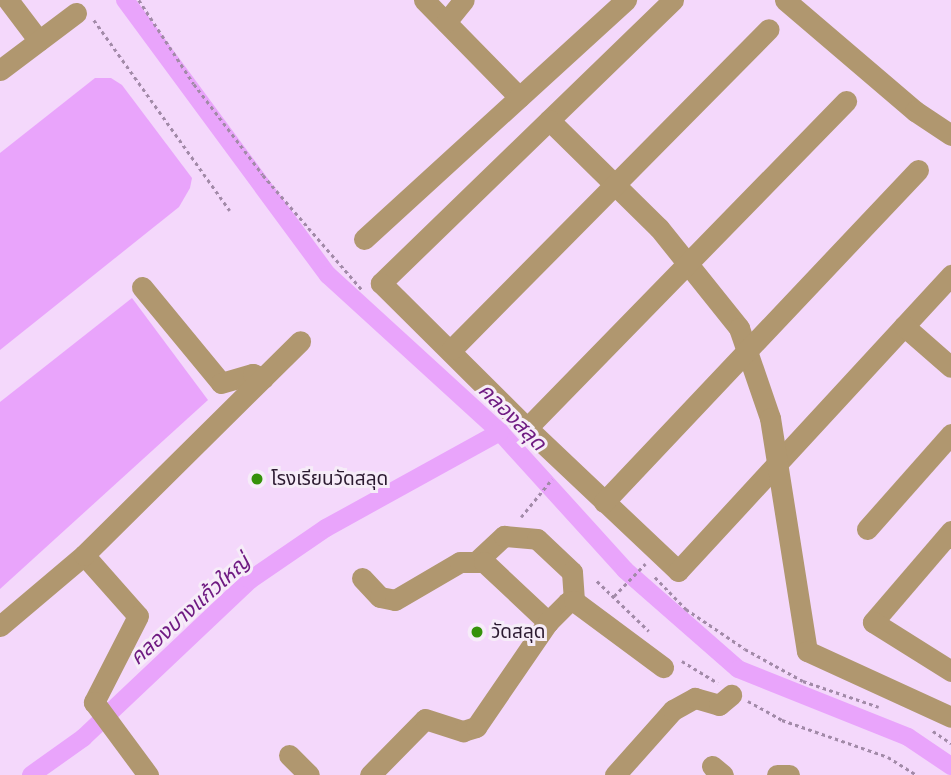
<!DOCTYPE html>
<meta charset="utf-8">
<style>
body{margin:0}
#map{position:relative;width:951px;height:775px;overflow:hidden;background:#f4d8fb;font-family:"Noto Sans","Noto Sans Thai",sans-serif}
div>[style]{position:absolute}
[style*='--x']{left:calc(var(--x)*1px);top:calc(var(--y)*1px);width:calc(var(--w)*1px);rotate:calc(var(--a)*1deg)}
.water>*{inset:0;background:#e9a4fb}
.canal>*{height:18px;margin:-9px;padding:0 9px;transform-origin:9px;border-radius:9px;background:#e9a4fb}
.path>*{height:2.5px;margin-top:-1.25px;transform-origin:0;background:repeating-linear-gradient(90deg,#a28aa8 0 3.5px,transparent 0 7px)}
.minor>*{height:21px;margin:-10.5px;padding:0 10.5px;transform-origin:10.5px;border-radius:10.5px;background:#b0976f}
.dots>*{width:19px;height:19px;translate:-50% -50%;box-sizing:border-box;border:4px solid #f6ecf8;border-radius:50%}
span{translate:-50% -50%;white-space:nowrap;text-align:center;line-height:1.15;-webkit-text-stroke:6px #f6ecf8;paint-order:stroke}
.poi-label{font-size:19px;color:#2b1a30}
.left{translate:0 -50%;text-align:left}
.water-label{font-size:21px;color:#6f1b82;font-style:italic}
</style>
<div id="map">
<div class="water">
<i style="clip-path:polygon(95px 78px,111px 78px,122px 85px,192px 178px,190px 188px,179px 207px,0 350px,0 153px)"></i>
<i style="clip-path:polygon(132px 298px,208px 400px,0 589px,0 402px)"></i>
</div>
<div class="canal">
<i style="--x:125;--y:0;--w:342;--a:53.6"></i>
<i style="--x:328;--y:275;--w:233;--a:42.4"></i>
<i style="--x:500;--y:432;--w:186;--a:47.8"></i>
<i style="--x:625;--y:570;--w:150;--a:41.2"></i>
<i style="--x:738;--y:669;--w:183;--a:21.8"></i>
<i style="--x:908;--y:737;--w:52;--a:34"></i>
<i style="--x:31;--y:775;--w:64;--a:-35.4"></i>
<i style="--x:83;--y:738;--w:230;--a:-43.4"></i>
<i style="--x:250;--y:580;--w:92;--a:-34.4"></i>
<i style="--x:326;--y:528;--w:199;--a:-28.9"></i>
</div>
<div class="path">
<i style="--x:139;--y:0;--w:100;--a:56.8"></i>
<i style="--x:194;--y:84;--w:114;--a:52.8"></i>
<i style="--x:263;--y:175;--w:153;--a:49.2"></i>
<i style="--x:94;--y:20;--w:234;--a:54.5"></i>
<i style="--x:521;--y:517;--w:49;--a:-50.8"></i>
<i style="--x:655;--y:577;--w:45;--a:45.9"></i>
<i style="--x:686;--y:609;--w:71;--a:34.1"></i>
<i style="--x:745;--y:649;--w:66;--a:28.9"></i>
<i style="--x:803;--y:681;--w:80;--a:18.9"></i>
<i style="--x:597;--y:581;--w:72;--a:43.9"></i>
<i style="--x:614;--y:596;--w:45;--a:-45.9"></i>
<i style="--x:682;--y:661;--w:42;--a:31.4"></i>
<i style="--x:748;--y:701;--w:39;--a:29"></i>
<i style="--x:782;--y:720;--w:112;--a:19.2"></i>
<i style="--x:888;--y:757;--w:34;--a:32"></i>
<i style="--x:933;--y:731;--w:22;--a:34"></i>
</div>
<div class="minor">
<i style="--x:8;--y:0;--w:51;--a:52.9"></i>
<i style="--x:424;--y:0;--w:136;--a:45.6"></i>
<i style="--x:673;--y:0;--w:407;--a:135.9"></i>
<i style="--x:381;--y:283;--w:206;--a:44.8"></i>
<i style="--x:527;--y:428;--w:208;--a:43.4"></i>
<i style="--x:678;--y:571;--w:403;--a:-47.3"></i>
<i style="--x:785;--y:0;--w:171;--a:40.5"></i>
<i style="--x:915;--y:111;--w:43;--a:33.7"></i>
<i style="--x:446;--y:22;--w:28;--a:-51"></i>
<i style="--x:0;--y:70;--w:95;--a:-36.9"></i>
<i style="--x:549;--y:120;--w:154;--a:44.5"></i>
<i style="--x:659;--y:228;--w:128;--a:51.3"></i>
<i style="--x:739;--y:328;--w:95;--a:71"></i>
<i style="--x:770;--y:418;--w:236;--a:81"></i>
<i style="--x:807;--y:651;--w:158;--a:24.6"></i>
<i style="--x:364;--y:239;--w:355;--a:-42.4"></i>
<i style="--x:142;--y:287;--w:124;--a:50.5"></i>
<i style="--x:221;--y:383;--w:33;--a:-16"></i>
<i style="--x:253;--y:374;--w:11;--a:22"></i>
<i style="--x:904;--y:326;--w:62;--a:41.1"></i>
<i style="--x:452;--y:349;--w:450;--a:-45.3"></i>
<i style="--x:527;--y:428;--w:457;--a:-45.7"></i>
<i style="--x:604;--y:502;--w:457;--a:-46.6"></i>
<i style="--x:867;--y:529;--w:127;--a:-48.5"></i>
<i style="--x:951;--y:531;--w:120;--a:130.6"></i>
<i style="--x:873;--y:622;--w:92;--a:32.1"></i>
<i style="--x:84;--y:555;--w:81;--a:48.5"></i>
<i style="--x:138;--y:616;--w:97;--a:117.1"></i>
<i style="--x:94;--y:702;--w:91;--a:53.5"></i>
<i style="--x:477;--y:561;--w:37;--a:-43"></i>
<i style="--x:504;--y:536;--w:33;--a:5"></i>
<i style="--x:537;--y:539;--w:48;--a:43.3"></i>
<i style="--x:572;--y:572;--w:29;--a:86"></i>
<i style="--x:362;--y:578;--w:26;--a:47"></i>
<i style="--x:380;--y:597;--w:15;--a:11"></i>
<i style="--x:395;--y:600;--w:75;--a:-30.3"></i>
<i style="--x:460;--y:562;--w:24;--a:0"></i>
<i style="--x:484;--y:562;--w:88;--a:43.2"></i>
<i style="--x:0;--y:626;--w:110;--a:-40.2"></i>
<i style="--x:84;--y:555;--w:304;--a:-44.7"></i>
<i style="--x:289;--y:755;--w:28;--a:45"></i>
<i style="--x:712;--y:766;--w:14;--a:39"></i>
<i style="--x:370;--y:775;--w:78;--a:-45.5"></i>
<i style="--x:425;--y:719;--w:40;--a:18"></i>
<i style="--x:463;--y:731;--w:14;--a:-17"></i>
<i style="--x:476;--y:727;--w:127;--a:-55.6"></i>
<i style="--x:548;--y:622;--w:28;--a:-45"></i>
<i style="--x:568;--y:602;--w:6;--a:-9"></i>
<i style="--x:574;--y:601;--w:111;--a:36.6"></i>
<i style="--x:615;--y:775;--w:87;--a:-48.3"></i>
<i style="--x:673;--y:710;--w:25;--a:-29"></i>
<i style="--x:695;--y:698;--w:25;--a:16"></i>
<i style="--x:719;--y:705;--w:16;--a:-40"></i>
<i style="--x:777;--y:775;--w:12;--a:0"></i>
</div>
<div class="dots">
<i style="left:257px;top:479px;background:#359209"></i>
<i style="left:477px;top:632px;background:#359209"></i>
</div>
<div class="poi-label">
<span class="left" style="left:271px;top:479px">โรงเรียนวัดสลุด</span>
<span class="left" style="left:491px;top:632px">วัดสลุด</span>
</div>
<div class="water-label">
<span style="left:513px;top:416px;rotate:45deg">คลองสลุด</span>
<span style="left:189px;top:609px;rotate:-42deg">คลองบางแก้วใหญ่</span>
</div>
</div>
